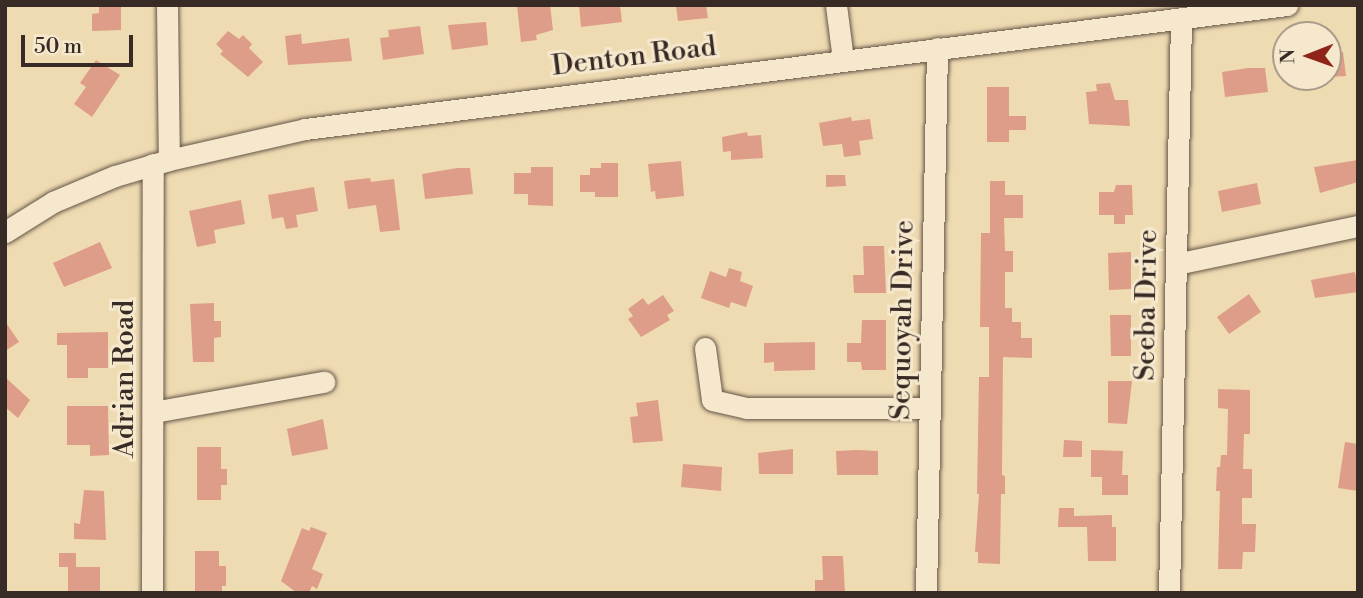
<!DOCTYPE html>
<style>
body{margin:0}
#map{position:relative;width:1363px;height:598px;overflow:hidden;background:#efdbb2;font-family:"Libre Bodoni",serif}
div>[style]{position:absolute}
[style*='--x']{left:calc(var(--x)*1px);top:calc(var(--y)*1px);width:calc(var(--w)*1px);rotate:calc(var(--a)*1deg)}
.building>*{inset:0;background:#de9d88}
.roads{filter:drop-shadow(0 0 2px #665648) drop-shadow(0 0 2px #665648)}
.minor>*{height:21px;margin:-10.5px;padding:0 10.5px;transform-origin:10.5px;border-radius:10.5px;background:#f5e8cd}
span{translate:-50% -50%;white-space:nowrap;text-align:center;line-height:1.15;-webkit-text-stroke:6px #f5e8cd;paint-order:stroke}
.street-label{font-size:28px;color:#382a24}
.frame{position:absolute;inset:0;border:7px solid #382a24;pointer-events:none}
.north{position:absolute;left:1272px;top:21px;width:70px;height:70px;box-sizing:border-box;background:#f5e8cd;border:2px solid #a99c89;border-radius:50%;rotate:269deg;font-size:19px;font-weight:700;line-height:28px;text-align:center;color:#382a24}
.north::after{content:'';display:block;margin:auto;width:24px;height:32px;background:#8f2418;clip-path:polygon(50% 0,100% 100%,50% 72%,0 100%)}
.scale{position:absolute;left:21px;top:35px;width:112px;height:32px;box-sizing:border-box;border:4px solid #382a24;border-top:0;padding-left:9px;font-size:21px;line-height:24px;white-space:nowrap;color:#382a24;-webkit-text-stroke:5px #f5e8cd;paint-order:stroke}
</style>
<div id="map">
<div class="building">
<i style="clip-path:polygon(99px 5px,121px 5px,121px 30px,92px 31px,92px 14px,99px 13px)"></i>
<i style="clip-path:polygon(517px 5px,550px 5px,553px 30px,536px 35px,537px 40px,521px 42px)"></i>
<i style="clip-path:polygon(579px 5px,620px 5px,622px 22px,581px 27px)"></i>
<i style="clip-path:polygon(676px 5px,706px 5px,708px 18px,678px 21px)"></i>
<i style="clip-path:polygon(486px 22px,488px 45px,452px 50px,448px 25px)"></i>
<i style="clip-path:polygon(420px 26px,424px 54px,383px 60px,380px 38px,389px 37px,388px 30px)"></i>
<i style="clip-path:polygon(228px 31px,239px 39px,243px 35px,252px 44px,249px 48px,263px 62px,248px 77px,220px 54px,223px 51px,216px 44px)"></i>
<i style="clip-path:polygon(301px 34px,302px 44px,349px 38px,352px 61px,288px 65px,285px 36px)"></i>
<i style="clip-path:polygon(1343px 52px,1346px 76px,1328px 77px,1328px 53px)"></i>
<i style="clip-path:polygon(96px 60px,120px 75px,92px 117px,74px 104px,86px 87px,80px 83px)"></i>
<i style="clip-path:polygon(1248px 68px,1265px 68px,1268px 92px,1225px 97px,1222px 72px)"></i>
<i style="clip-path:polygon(1110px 83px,1115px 100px,1128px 100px,1130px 126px,1089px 124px,1086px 92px,1097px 91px,1096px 84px)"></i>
<i style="clip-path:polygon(987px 87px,1009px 87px,1009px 116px,1026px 116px,1026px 130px,1009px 130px,1009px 142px,987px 142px)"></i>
<i style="clip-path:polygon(851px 117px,852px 121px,870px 119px,873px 139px,859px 141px,861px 155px,844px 157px,842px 144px,823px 146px,819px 123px)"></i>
<i style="clip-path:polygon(747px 132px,748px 136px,761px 135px,763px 158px,731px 160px,731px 151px,723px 152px,722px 137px)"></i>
<i style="clip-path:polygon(1358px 160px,1358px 182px,1320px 193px,1314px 167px)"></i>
<i style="clip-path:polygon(681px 161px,684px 196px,656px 199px,655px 191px,651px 192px,648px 164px)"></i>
<i style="clip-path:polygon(601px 163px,618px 163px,618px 197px,595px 197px,595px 192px,580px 192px,580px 175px,590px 175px,590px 168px,601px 168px)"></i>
<i style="clip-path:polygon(531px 167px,553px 167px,553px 206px,528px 205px,528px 194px,514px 194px,514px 173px,531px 173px)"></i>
<i style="clip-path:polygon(457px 168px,470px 168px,473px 194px,425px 199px,422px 174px)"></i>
<i style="clip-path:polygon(826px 175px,845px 175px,846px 186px,826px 187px)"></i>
<i style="clip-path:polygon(370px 178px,371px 182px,394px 179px,400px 230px,380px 232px,376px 205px,348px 209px,344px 181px)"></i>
<i style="clip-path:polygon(990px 181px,1005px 181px,1005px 195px,1023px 195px,1023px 218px,1004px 218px,1005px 251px,1013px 251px,1013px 272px,1005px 272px,1005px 308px,1012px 308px,1012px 322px,1021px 322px,1021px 338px,1032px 338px,1032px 358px,1003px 357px,1002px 475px,1005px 476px,1005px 494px,1001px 494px,1000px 564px,978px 563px,978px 552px,975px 552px,979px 494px,977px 494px,979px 377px,989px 377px,989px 327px,980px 327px,981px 233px,990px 233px)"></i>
<i style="clip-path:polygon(1257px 183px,1261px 204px,1222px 212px,1218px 191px)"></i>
<i style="clip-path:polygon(1116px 185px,1132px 185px,1133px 215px,1125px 215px,1125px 224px,1114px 224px,1114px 215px,1099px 215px,1099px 192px,1114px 192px)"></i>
<i style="clip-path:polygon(314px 187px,318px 211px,296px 215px,298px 227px,286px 229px,283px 217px,272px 219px,268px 195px)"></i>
<i style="clip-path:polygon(241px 200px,245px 224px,214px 230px,216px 243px,197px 247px,189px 211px)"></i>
<i style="clip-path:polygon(100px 242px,112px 268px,64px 287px,53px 263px)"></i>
<i style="clip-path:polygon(863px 246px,884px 246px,886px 293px,854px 293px,853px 275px,864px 275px)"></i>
<i style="clip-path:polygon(1131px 252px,1131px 289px,1109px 290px,1108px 253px)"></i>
<i style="clip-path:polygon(729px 268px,742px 272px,740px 281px,753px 286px,746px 307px,731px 302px,729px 308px,701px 298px,710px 271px,726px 277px)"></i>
<i style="clip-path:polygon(1355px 272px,1358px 292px,1315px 298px,1311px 280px)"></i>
<i style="clip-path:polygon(1249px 294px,1261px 312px,1229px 334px,1217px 317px)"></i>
<i style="clip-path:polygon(663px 295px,674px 311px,667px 315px,670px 320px,641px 337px,628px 319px,633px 316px,628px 309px,643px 298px,648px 305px)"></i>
<i style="clip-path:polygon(214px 303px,214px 321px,221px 321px,221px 337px,214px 338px,214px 362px,193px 362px,190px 304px)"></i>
<i style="clip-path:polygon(1110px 315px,1131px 315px,1131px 356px,1111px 356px)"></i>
<i style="clip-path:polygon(862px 320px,886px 320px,886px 370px,862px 370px,861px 362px,847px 362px,847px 343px,861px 343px)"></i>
<i style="clip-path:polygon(5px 321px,19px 342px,5px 351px)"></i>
<i style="clip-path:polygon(108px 332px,108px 368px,88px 368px,88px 378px,67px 378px,67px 345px,57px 345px,57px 333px)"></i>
<i style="clip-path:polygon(815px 342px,815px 370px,774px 371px,774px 362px,764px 363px,764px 343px)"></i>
<i style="clip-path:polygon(5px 377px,30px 400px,18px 418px,5px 407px)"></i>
<i style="clip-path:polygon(1108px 381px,1132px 381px,1127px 424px,1108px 423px)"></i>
<i style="clip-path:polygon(1218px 389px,1250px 390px,1250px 434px,1244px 434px,1243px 469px,1252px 469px,1252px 498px,1242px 498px,1242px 524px,1256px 524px,1255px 552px,1243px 552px,1242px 569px,1218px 569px,1220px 491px,1216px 491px,1217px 467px,1220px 467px,1221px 455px,1227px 455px,1228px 409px,1218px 408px)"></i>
<i style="clip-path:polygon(658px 400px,663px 441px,633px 443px,630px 417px,638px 416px,636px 403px)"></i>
<i style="clip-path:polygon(67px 406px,108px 406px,109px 455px,90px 456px,90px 445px,67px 445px)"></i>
<i style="clip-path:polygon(323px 419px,328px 449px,292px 456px,287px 429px)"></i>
<i style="clip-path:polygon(1064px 440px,1082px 441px,1082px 457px,1063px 457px)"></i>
<i style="clip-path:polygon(1345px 442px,1358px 444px,1358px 491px,1338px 488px)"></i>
<i style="clip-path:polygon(197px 447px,221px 447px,221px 469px,227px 469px,227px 485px,221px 485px,221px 500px,197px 500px)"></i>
<i style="clip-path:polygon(793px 449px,793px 474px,759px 474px,758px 453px)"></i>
<i style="clip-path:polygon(858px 450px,878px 451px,878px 475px,837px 475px,836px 451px)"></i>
<i style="clip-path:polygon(1091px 450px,1123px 451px,1122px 475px,1128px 475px,1128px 495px,1102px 495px,1102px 477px,1091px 477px)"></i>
<i style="clip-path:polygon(683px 464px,722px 467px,721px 491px,681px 487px)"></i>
<i style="clip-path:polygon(84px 490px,104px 491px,106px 540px,74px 539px,74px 523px,80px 524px)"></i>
<i style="clip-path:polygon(1059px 508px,1074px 508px,1074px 516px,1112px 515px,1112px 527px,1116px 527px,1116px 561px,1088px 561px,1087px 527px,1058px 527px)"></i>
<i style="clip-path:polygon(311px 527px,327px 533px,312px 569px,323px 574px,317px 589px,312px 586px,309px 593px,297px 593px,281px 581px,302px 528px,309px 531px)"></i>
<i style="clip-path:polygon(195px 551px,219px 551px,219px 566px,226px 566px,226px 586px,222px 586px,222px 593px,195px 593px)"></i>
<i style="clip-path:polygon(59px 553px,76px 553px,76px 567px,59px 567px)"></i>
<i style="clip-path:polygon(822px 556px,843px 556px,845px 593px,815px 593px,815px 580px,823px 580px)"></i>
<i style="clip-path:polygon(68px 567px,100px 567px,100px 593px,68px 593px)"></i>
</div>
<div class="roads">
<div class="minor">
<i style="--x:167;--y:5;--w:155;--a:89.3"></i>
<i style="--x:836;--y:5;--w:55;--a:82.7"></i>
<i style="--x:5;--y:232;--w:57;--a:-32"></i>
<i style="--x:53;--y:202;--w:67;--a:-22.8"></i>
<i style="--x:115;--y:176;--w:56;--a:-16.5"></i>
<i style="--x:169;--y:160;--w:139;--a:-12.8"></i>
<i style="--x:305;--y:129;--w:990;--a:-7.2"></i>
<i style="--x:1176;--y:264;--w:186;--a:-11.8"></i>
<i style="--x:705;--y:348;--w:52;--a:82.3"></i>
<i style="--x:712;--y:400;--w:35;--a:13"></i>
<i style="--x:746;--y:408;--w:184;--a:0"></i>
<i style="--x:153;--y:412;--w:174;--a:-10"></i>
<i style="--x:152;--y:593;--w:429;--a:-89.9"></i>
<i style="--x:926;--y:593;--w:545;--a:-88.84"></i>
<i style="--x:1169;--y:593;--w:575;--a:-88.8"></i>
</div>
</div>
<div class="street-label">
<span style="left:634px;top:57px;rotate:-7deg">Denton Road</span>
<span style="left:1147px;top:305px;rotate:-89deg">Seeba Drive</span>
<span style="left:903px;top:320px;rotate:-89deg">Sequoyah Drive</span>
<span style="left:125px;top:379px;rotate:-90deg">Adrian Road</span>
</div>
<div class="frame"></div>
<div class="north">N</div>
<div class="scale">50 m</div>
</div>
